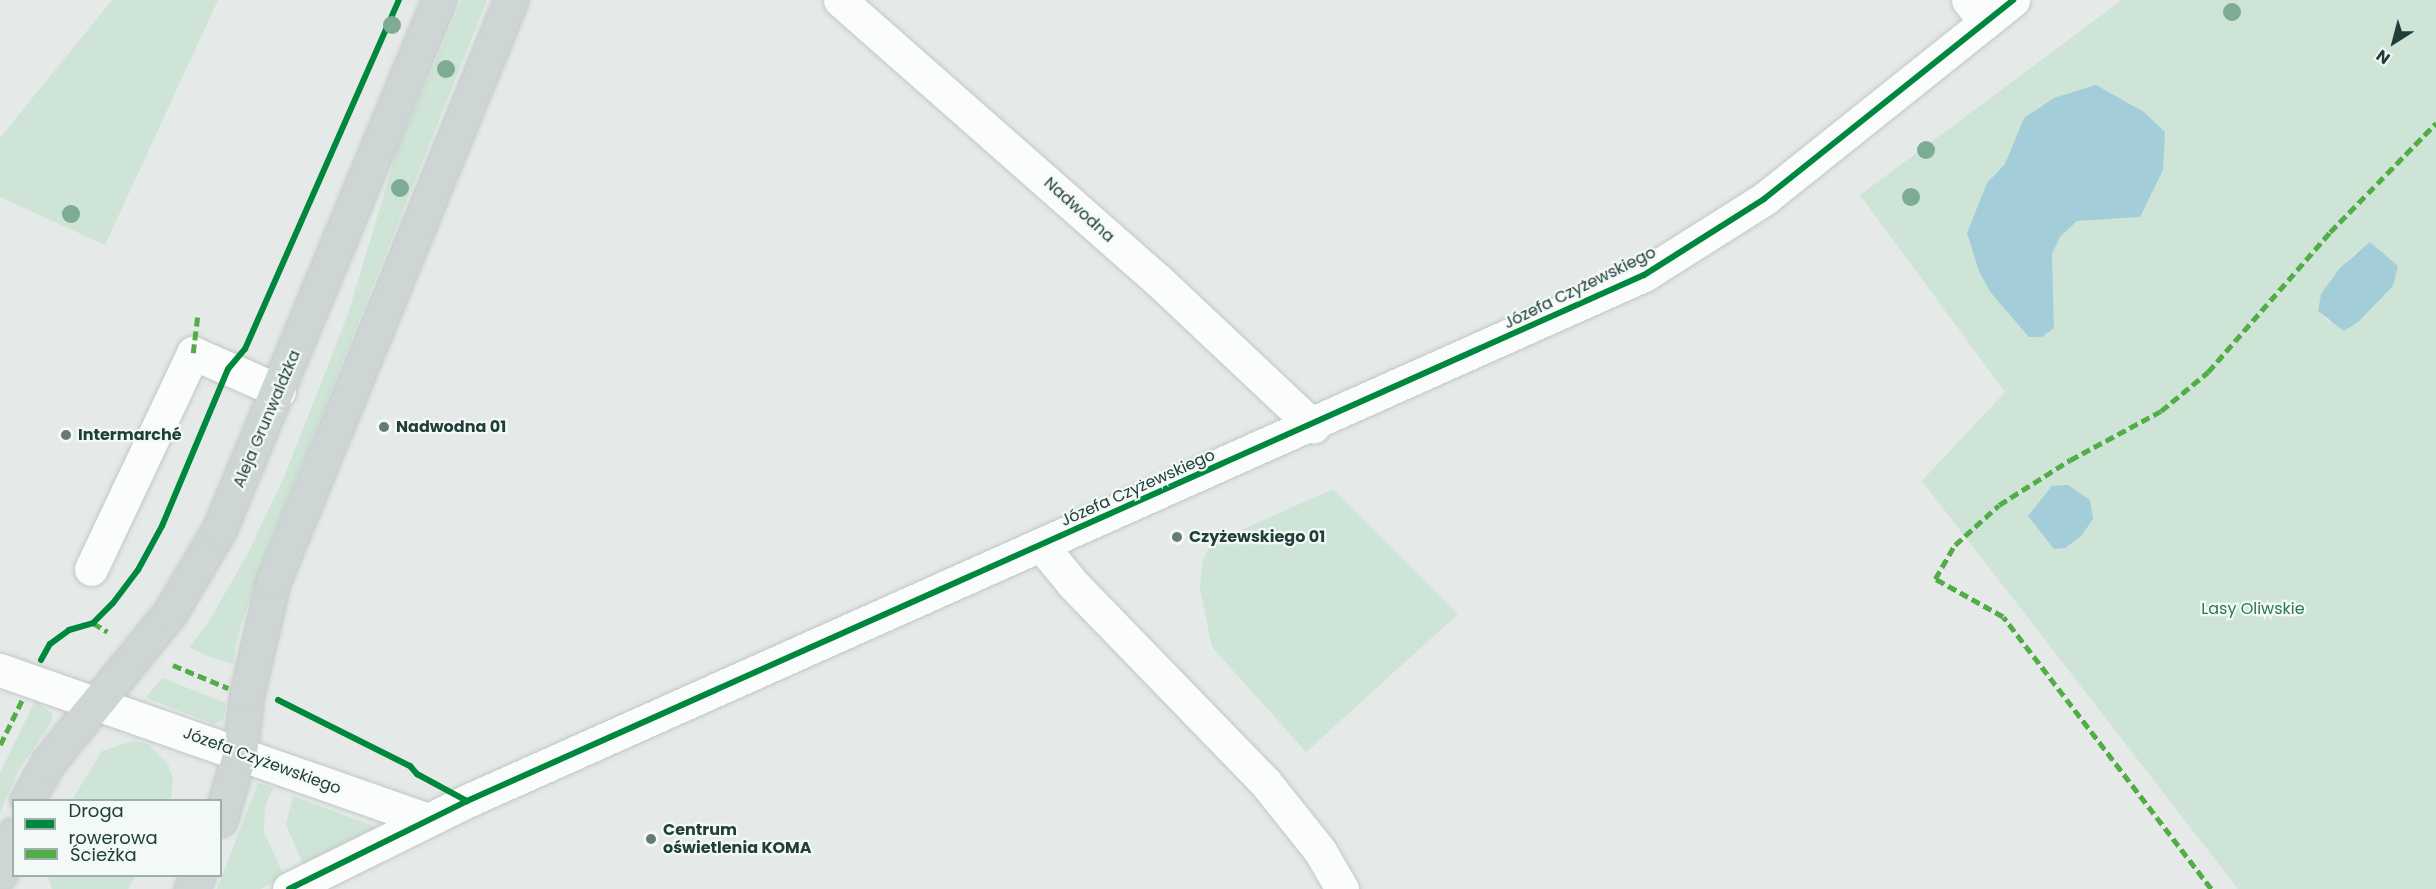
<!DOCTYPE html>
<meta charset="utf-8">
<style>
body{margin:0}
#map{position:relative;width:2436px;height:889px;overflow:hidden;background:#e5eae8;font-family:Poppins,sans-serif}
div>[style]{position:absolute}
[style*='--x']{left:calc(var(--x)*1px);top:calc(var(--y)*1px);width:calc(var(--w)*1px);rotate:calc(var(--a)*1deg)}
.green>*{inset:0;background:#cde4d6}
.water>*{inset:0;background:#a4cdda}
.roads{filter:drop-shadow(0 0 2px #c2c7c5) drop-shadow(0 0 2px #c2c7c5)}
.minor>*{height:33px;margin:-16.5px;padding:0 16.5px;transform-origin:16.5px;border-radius:16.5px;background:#fbfcfc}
.major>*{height:33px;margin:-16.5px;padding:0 16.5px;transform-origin:16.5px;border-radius:16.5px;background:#cdd6d4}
.quiet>*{height:4.5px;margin-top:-2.25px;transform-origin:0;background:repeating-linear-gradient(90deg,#52ad46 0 9px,transparent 0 13.5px)}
.cycleway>*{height:6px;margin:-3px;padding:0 3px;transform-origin:3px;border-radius:3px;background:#00873e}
.trees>*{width:18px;height:18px;margin:-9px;border-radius:50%;background:#7eab94}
.dots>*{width:16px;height:16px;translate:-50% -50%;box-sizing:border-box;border:3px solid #f3f9f7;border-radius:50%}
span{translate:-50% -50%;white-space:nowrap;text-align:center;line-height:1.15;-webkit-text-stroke:4.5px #f3f9f7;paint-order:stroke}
.street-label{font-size:16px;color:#213f3a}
.poi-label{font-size:16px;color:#213f3a;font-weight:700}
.left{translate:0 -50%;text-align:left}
.park-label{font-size:16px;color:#2a7750}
.legend{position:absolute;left:12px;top:799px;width:210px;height:78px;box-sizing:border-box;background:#f3f9f7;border:2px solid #9fafab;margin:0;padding:8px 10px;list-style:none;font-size:18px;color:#213f3a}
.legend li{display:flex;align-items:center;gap:12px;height:30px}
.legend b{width:30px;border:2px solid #9fafab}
.north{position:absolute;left:2364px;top:12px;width:60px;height:60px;-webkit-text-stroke:4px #f3f9f7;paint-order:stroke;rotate:216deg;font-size:16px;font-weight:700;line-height:24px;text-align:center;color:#213f3a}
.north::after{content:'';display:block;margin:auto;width:21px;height:27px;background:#213f3a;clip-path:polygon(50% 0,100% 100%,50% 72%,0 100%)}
</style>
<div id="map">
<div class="green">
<i style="clip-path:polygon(112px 0,218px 0,105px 245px,0 197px,0 138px)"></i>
<i style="clip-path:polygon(462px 0,487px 0,263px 561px,237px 637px,233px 664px,208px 656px,189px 647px,208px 623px,248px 553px,285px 475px,348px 314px,398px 148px)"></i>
<i style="clip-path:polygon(evenodd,2122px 0,2436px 0,2436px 889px,2238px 889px,1922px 481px,2005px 392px,1860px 195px,2122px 0,2005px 164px,2140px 217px,2077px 221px,2060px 237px,2052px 254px,2054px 327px,1987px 183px,2005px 164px,2122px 0,2357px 250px,2330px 323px,2318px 311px,2321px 294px,2357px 250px)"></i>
<i style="clip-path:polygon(1333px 489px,1458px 614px,1306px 752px,1212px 647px,1200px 588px,1202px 563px,1210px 544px)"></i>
<i style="clip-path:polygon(162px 678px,226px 703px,223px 720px,214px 724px,149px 699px,147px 696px)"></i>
<i style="clip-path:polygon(35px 701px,53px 714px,52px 721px,18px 771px,0 813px,0 773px)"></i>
<i style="clip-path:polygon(133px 741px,148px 744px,168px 764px,173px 779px,171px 800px,72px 800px,102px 751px)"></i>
<i style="clip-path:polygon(258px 783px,273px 788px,265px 806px,264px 832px,284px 876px,261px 889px,217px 889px)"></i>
<i style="clip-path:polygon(293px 796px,378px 828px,304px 867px,286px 824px)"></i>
<i style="clip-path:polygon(47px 876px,136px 876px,128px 889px,52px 889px)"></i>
</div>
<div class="water">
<i style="clip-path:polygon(2096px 85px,2144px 112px,2165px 132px,2163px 170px,2140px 217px,2077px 221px,2060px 237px,2052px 254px,2054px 328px,2042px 337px,2029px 337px,1991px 293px,1979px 271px,1967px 233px,1987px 183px,2005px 164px,2024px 118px,2054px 98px)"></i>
<i style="clip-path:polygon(2370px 242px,2398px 266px,2393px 286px,2358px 322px,2344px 331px,2318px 311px,2321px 294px,2340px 268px)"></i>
<i style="clip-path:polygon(2068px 485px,2090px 500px,2093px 519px,2081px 536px,2065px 548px,2054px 549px,2028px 516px,2052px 486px)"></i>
</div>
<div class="roads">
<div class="minor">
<i style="--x:840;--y:0;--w:425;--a:41.4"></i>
<i style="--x:1159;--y:281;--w:212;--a:43.3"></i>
<i style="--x:1968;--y:0;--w:28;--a:52"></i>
<i style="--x:1041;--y:545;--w:50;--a:50.6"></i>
<i style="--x:1073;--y:584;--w:276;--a:45.9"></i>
<i style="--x:1265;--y:782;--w:88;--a:51.4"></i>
<i style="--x:1320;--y:851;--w:44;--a:59.9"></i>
<i style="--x:91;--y:569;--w:239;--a:-64.7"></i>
<i style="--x:193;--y:353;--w:94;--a:23.8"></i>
<i style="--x:0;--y:670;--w:454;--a:19.3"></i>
<i style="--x:289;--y:889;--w:199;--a:-26.3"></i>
<i style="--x:467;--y:801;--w:1289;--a:-24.08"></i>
<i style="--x:1644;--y:275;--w:142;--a:-32.3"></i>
<i style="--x:1764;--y:199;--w:319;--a:-38.6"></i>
</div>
<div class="major">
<i style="--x:27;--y:800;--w:45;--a:-60.6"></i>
<i style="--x:49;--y:761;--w:190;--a:-50.8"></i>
<i style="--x:169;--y:614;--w:98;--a:-59.2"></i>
<i style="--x:219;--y:530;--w:574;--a:-67.46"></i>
<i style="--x:220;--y:820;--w:71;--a:-73.6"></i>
<i style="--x:240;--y:752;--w:59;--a:-83.2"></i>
<i style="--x:247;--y:693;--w:114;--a:-76.8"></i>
<i style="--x:273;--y:582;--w:629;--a:-67.76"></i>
<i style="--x:0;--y:874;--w:42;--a:-70.7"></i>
<i style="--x:191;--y:889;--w:15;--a:-62"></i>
</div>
</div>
<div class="quiet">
<i style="--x:193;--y:353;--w:38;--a:-83"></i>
<i style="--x:93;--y:623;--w:17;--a:31"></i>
<i style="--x:173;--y:665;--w:60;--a:22.7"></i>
<i style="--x:0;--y:745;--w:52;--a:-63.9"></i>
<i style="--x:2211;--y:889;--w:342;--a:-127.4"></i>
<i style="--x:2003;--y:617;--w:78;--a:-150.8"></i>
<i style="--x:1935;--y:579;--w:39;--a:-60"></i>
<i style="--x:1955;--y:545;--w:59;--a:-42.3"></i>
<i style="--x:1999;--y:505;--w:84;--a:-32.4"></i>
<i style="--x:2070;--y:460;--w:103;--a:-28.3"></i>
<i style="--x:2161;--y:411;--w:61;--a:-39.7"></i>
<i style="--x:2208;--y:372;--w:186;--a:-48.9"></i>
<i style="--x:2330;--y:232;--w:152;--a:-45.8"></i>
</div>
<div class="cycleway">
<i style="--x:41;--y:660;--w:18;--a:-61"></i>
<i style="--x:50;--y:644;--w:24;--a:-36"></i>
<i style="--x:69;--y:630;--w:25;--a:-16"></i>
<i style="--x:93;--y:623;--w:28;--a:-45"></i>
<i style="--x:113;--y:603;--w:41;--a:-52.9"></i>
<i style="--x:138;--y:570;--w:50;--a:-61.4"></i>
<i style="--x:162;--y:526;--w:170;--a:-67.2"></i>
<i style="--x:228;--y:369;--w:26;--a:-50"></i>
<i style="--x:245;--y:349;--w:381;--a:-66.2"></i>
<i style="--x:278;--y:700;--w:148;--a:26.6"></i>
<i style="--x:410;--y:766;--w:11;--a:49"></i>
<i style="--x:417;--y:774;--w:57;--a:28.4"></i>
<i style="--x:289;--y:889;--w:199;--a:-26.3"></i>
<i style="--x:467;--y:801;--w:1289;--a:-24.08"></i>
<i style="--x:1644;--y:275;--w:142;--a:-32.3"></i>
<i style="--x:1764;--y:199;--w:319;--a:-38.6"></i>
</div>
<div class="trees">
<i style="left:2232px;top:12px"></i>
<i style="left:392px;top:25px"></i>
<i style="left:446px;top:69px"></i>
<i style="left:1926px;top:150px"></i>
<i style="left:400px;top:188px"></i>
<i style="left:1911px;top:197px"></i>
<i style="left:71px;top:214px"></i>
</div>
<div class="dots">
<i style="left:384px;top:427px;background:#667b77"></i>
<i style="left:66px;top:435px;background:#667b77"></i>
<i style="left:1177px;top:537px;background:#667b77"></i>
<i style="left:651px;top:839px;background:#667b77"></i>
</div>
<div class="street-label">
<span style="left:1079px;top:210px;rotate:42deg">Nadwodna</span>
<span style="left:1580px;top:288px;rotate:-26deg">Józefa Czyżewskiego</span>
<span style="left:267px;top:419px;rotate:-67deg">Aleja Grunwaldzka</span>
<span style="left:1138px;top:488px;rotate:-24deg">Józefa Czyżewskiego</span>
<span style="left:262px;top:761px;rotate:20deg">Józefa Czyżewskiego</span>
</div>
<div class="poi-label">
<span class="left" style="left:396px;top:427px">Nadwodna 01</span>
<span class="left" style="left:78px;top:435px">Intermarché</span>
<span class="left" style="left:1189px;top:537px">Czyżewskiego 01</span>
<span class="left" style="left:663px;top:839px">Centrum<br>oświetlenia KOMA</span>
</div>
<div class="park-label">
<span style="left:2253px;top:609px">Lasy Oliwskie</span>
</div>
<ul class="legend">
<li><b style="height:8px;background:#00873e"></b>Droga rowerowa</li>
<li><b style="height:8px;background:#52ad46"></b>Ścieżka</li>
</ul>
<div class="north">N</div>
</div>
